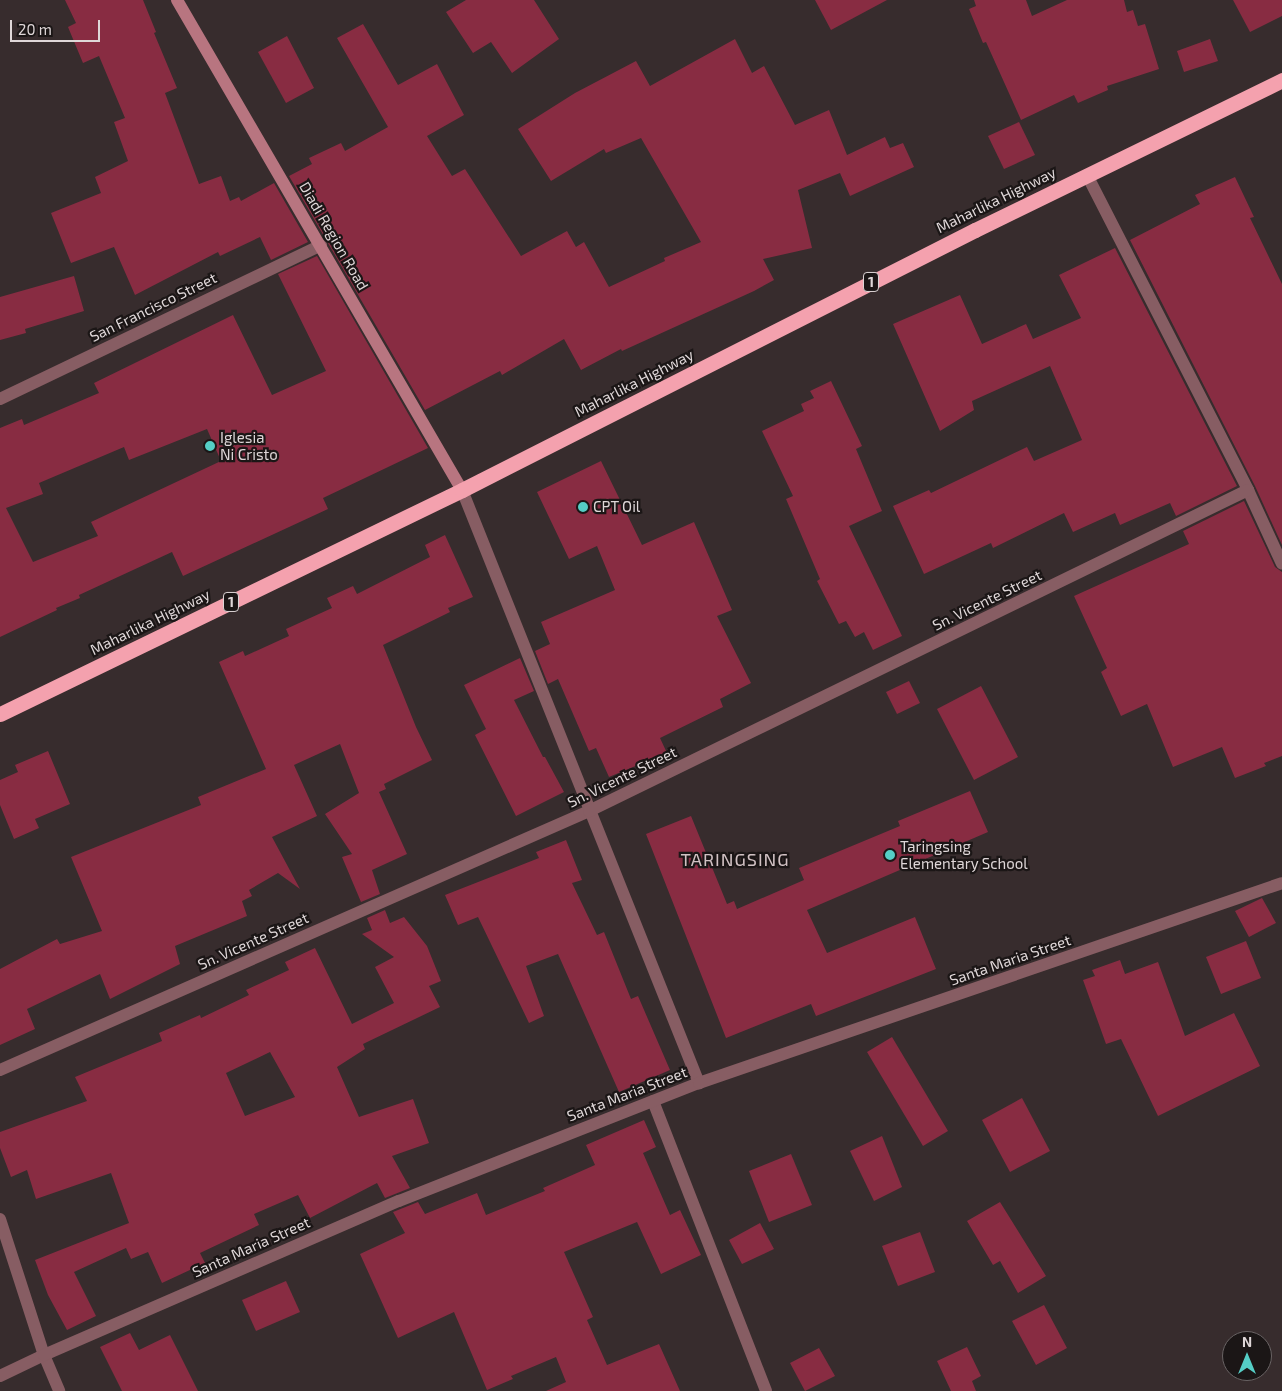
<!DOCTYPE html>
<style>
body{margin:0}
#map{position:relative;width:1282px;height:1391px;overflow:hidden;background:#372c2d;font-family:"Exo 2",sans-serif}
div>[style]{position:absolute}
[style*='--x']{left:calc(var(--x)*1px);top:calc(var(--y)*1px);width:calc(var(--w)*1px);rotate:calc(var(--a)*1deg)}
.building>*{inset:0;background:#882c42}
.street>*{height:12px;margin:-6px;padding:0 6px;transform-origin:6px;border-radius:6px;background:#875d63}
.secondary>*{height:12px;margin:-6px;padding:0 6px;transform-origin:6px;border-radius:6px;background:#b87580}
.highway>*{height:15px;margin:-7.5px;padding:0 7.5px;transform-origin:7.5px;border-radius:7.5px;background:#f4a1ae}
.dots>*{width:14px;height:14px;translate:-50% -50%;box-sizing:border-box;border:2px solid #1b1616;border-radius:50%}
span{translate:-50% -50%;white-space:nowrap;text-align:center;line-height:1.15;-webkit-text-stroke:4.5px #1b1616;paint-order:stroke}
.shield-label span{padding:1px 4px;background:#1b1616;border:1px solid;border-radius:4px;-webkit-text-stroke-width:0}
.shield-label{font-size:14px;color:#dfd7d8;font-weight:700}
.street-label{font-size:15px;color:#dfd7d8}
.poi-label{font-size:15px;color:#dfd7d8}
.left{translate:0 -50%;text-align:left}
.quarter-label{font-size:18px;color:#d1c1c3;letter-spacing:1px}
.north{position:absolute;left:1222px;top:1331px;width:50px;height:50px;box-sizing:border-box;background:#1b1616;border:1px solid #696364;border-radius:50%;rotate:0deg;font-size:14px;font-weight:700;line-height:20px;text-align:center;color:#dfd7d8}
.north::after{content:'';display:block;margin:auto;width:18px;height:22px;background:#55cec6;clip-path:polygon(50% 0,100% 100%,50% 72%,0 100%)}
.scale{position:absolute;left:10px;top:20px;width:90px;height:22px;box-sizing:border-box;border:2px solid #dfd7d8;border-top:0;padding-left:6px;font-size:15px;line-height:18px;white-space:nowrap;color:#dfd7d8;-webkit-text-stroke:4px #1b1616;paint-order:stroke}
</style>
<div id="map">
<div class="building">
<i style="clip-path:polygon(65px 0,143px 0,156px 32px,154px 33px,177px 88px,165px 93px,199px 184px,221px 176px,230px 201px,239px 197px,241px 201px,274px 183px,308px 242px,271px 260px,260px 237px,220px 256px,218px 252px,135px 295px,114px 247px,71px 263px,51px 213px,101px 193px,95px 177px,128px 161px,114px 122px,125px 118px,99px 56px,83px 63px,68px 27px,76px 23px)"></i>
<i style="clip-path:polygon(466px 0,534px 0,559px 39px,512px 73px,491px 42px,473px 53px,446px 12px)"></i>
<i style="clip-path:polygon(815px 0,887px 0,831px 30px)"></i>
<i style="clip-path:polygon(974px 0,1026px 0,1032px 16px,1067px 0,1124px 0,1127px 12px,1133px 10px,1138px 26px,1145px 24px,1159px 69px,1107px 86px,1108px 90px,1078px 103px,1074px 95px,1021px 120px,986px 42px,983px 43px,969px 9px,976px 6px)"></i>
<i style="clip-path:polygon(1233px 0,1282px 0,1282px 16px,1250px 32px)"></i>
<i style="clip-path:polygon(363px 24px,398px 85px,437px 64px,464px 115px,427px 136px,452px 176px,465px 169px,521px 256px,567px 231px,576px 247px,584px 242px,609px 287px,665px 261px,664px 258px,701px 242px,641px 138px,606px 153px,604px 149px,551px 181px,518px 129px,575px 93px,636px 61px,650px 86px,735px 39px,752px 73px,764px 66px,795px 125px,829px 110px,847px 155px,885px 137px,890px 148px,903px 143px,914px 167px,850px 196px,840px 173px,798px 190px,812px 248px,763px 259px,774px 280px,754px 291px,622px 351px,621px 349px,581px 370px,564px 339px,502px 375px,500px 371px,425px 410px,289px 176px,312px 164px,309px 158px,341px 143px,345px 151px,388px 127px,337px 38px)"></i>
<i style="clip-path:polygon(287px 36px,314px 88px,286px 103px,258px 52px)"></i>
<i style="clip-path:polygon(1210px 39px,1218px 61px,1184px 72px,1177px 51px)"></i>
<i style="clip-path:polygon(1019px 122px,1035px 155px,1004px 169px,988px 136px)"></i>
<i style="clip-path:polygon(1235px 177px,1254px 217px,1250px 218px,1282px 284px,1282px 545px,1255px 486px,1130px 240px,1200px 204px,1195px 195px)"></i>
<i style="clip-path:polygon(1115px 248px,1237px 486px,1176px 516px,1170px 503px,1120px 525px,1115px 513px,1073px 532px,1064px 513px,993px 548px,991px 543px,924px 574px,893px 506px,929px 490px,931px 493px,1027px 447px,1034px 461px,1082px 440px,1050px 366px,972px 401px,974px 410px,940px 431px,893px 324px,960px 295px,982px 344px,1026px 324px,1033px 339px,1081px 318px,1059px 275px)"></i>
<i style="clip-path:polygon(evenodd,317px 256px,428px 448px,323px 498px,328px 509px,183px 576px,172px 552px,79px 595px,80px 598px,56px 608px,57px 610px,0 637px,0 428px,22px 419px,24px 425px,99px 393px,94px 383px,233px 315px,272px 395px,326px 371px,278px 274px,317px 256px,207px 429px,221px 461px,91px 522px,98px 536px,33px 562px,6px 508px,43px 494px,39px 483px,124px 447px,129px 460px,207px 429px)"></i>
<i style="clip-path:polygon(74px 276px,84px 311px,25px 329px,26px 333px,0 340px,0 297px)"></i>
<i style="clip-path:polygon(831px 381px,862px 446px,856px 449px,882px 511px,849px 526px,902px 636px,873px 650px,864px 632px,855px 637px,846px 621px,839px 624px,817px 581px,820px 579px,786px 499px,793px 496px,762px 431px,804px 411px,801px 404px,814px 398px,810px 391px)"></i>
<i style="clip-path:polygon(601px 461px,642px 545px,694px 522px,732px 610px,717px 616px,751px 683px,720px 699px,723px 707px,660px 738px,667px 753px,609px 777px,596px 748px,589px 751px,558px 679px,548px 684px,535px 651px,550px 644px,541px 622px,615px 590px,597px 546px,569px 559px,537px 492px)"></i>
<i style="clip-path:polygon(1244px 501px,1275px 567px,1282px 572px,1282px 756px,1264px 763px,1266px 766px,1235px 778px,1222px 747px,1173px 767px,1147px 704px,1121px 716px,1101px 672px,1107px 668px,1074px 596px,1189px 544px,1183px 531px)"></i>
<i style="clip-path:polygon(445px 535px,473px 597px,448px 608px,450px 612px,383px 645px,416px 727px,432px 760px,384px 784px,386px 789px,379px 792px,407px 854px,372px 870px,380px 894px,361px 902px,342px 857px,352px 854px,325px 814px,359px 793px,340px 744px,294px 765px,317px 816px,272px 837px,300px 889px,278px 873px,249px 890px,252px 896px,242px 901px,247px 916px,175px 946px,180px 964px,110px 999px,100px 974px,27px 1009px,35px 1029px,0 1045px,0 969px,57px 939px,60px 944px,102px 931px,71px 857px,201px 805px,198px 797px,266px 769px,219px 662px,243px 651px,245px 656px,289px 636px,286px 629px,332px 608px,327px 598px,353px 586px,357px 594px,430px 557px,425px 545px)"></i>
<i style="clip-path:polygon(520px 658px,534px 691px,514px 700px,543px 757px,545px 757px,564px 792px,516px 816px,475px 735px,486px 729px,464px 685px)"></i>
<i style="clip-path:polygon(909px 681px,920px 703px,897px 714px,886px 692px)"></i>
<i style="clip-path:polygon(981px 686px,1018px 757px,974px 780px,937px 709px)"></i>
<i style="clip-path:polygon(48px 751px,70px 804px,35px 819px,39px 828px,14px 839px,0 805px,0 780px,18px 772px,15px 765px)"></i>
<i style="clip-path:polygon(970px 791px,988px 832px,807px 910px,827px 953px,915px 917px,936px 969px,816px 1016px,811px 1004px,726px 1038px,646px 834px,691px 816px,727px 904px,734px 901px,737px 909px,804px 880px,799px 868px,900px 826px,898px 821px)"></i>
<i style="clip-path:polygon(566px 840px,582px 880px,572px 883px,597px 935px,604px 932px,631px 999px,638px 996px,670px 1070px,619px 1092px,558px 954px,526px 966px,544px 1016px,529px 1023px,478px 917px,458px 925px,445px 895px,539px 858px,536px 852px)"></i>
<i style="clip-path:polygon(1262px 898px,1276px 923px,1249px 937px,1235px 911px)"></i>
<i style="clip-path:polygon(evenodd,385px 910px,390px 923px,404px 917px,427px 946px,441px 981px,429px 986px,440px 1007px,363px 1044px,365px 1049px,337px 1067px,359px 1117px,413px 1099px,429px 1143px,392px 1156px,410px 1188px,385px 1198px,377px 1183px,310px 1218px,298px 1195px,254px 1214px,259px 1225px,200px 1253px,205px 1263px,162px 1283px,148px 1252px,131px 1259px,126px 1248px,74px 1272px,96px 1316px,67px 1330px,48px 1295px,35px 1260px,129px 1223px,111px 1173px,36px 1199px,27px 1170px,11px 1177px,0 1148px,0 1132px,87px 1101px,75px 1077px,162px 1041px,159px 1033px,200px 1015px,201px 1018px,249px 995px,246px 990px,289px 970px,285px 962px,315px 948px,352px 1024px,394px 1003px,375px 967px,394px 957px,362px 934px,372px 930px,367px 918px,385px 910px,270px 1052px,295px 1097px,245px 1116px,226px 1073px,270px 1052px)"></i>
<i style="clip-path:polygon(1246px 941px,1261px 978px,1221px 994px,1206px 957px)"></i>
<i style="clip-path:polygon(1120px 960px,1125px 974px,1158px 962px,1185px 1036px,1234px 1013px,1260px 1066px,1158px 1116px,1121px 1039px,1106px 1044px,1083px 980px,1095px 976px,1092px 970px)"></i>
<i style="clip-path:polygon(892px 1037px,948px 1131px,923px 1146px,867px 1052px)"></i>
<i style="clip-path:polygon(1022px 1098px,1050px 1151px,1010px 1172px,982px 1120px)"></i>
<i style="clip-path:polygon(644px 1120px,656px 1147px,643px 1153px,670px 1215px,680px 1210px,701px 1255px,661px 1274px,637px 1222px,564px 1252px,593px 1317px,587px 1320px,607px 1365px,659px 1344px,680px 1391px,546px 1391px,566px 1382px,556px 1357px,511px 1376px,513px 1379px,487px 1390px,454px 1312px,398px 1338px,360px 1254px,405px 1233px,393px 1212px,418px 1202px,425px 1214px,477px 1193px,486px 1215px,545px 1191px,543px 1188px,595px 1165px,586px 1145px)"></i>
<i style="clip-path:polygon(882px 1136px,902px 1187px,874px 1201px,850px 1151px)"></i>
<i style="clip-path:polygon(791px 1154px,812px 1205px,769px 1222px,749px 1171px)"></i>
<i style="clip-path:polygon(1000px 1202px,1046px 1276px,1018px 1293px,1000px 1261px,993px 1265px,967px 1221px)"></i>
<i style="clip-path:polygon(760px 1223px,774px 1249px,742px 1264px,729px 1240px)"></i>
<i style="clip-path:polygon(920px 1232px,935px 1272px,898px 1286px,882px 1246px)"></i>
<i style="clip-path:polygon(286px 1281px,300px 1312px,256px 1331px,242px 1300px)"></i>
<i style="clip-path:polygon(1044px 1305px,1067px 1348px,1036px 1365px,1012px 1321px)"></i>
<i style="clip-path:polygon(130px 1333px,139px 1350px,170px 1335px,198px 1391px,122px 1391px,100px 1347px)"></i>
<i style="clip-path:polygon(967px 1347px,981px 1376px,972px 1381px,976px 1391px,951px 1391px,937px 1361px)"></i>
<i style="clip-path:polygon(819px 1348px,835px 1376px,805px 1391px,790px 1363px)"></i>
</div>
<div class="street">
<i style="--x:1087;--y:175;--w:354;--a:62.9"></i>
<i style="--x:1248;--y:490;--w:81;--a:65.3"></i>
<i style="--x:0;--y:399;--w:356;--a:-25.6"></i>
<i style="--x:462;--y:490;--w:639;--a:68.22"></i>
<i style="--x:0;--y:1070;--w:643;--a:-23.74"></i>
<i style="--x:589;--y:811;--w:733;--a:-25.97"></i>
<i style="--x:653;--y:1101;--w:311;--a:68.7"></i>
<i style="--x:0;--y:1219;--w:143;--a:72.1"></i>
<i style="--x:44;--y:1355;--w:39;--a:67"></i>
<i style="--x:0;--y:1376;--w:49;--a:-25.5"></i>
<i style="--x:44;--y:1355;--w:387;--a:-23.5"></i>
<i style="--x:399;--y:1201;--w:322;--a:-21.5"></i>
<i style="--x:699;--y:1083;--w:616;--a:-18.93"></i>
</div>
<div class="secondary">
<i style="--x:177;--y:0;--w:567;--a:59.82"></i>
</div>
<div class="highway">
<i style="--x:0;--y:714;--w:513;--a:-25.87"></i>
<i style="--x:462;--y:490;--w:575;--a:-26.88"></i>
<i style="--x:975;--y:230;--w:342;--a:-26"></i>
</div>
<div class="dots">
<i style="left:210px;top:446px;background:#55cec6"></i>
<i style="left:583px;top:507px;background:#55cec6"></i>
<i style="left:890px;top:855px;background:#55cec6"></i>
</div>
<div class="shield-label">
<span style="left:871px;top:282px">1</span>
<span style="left:231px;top:602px">1</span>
</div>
<div class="street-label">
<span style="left:996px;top:200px;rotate:-26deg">Maharlika Highway</span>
<span style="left:334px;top:236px;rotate:60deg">Diadi Region Road</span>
<span style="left:153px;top:307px;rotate:-26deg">San Francisco Street</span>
<span style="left:634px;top:383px;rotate:-27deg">Maharlika Highway</span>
<span style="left:987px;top:600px;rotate:-26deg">Sn. Vicente Street</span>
<span style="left:150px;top:622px;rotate:-26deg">Maharlika Highway</span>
<span style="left:622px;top:777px;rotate:-26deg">Sn. Vicente Street</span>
<span style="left:253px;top:941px;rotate:-24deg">Sn. Vicente Street</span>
<span style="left:1010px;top:960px;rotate:-19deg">Santa Maria Street</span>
<span style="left:627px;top:1094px;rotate:-21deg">Santa Maria Street</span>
<span style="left:251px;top:1247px;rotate:-24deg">Santa Maria Street</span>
</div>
<div class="poi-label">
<span class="left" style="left:220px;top:446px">Iglesia<br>Ni Cristo</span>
<span class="left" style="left:593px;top:507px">CPT Oil</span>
<span class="left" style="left:900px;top:855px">Taringsing<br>Elementary School</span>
</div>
<div class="quarter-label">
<span style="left:735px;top:859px">TARINGSING</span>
</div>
<div class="north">N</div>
<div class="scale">20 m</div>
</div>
